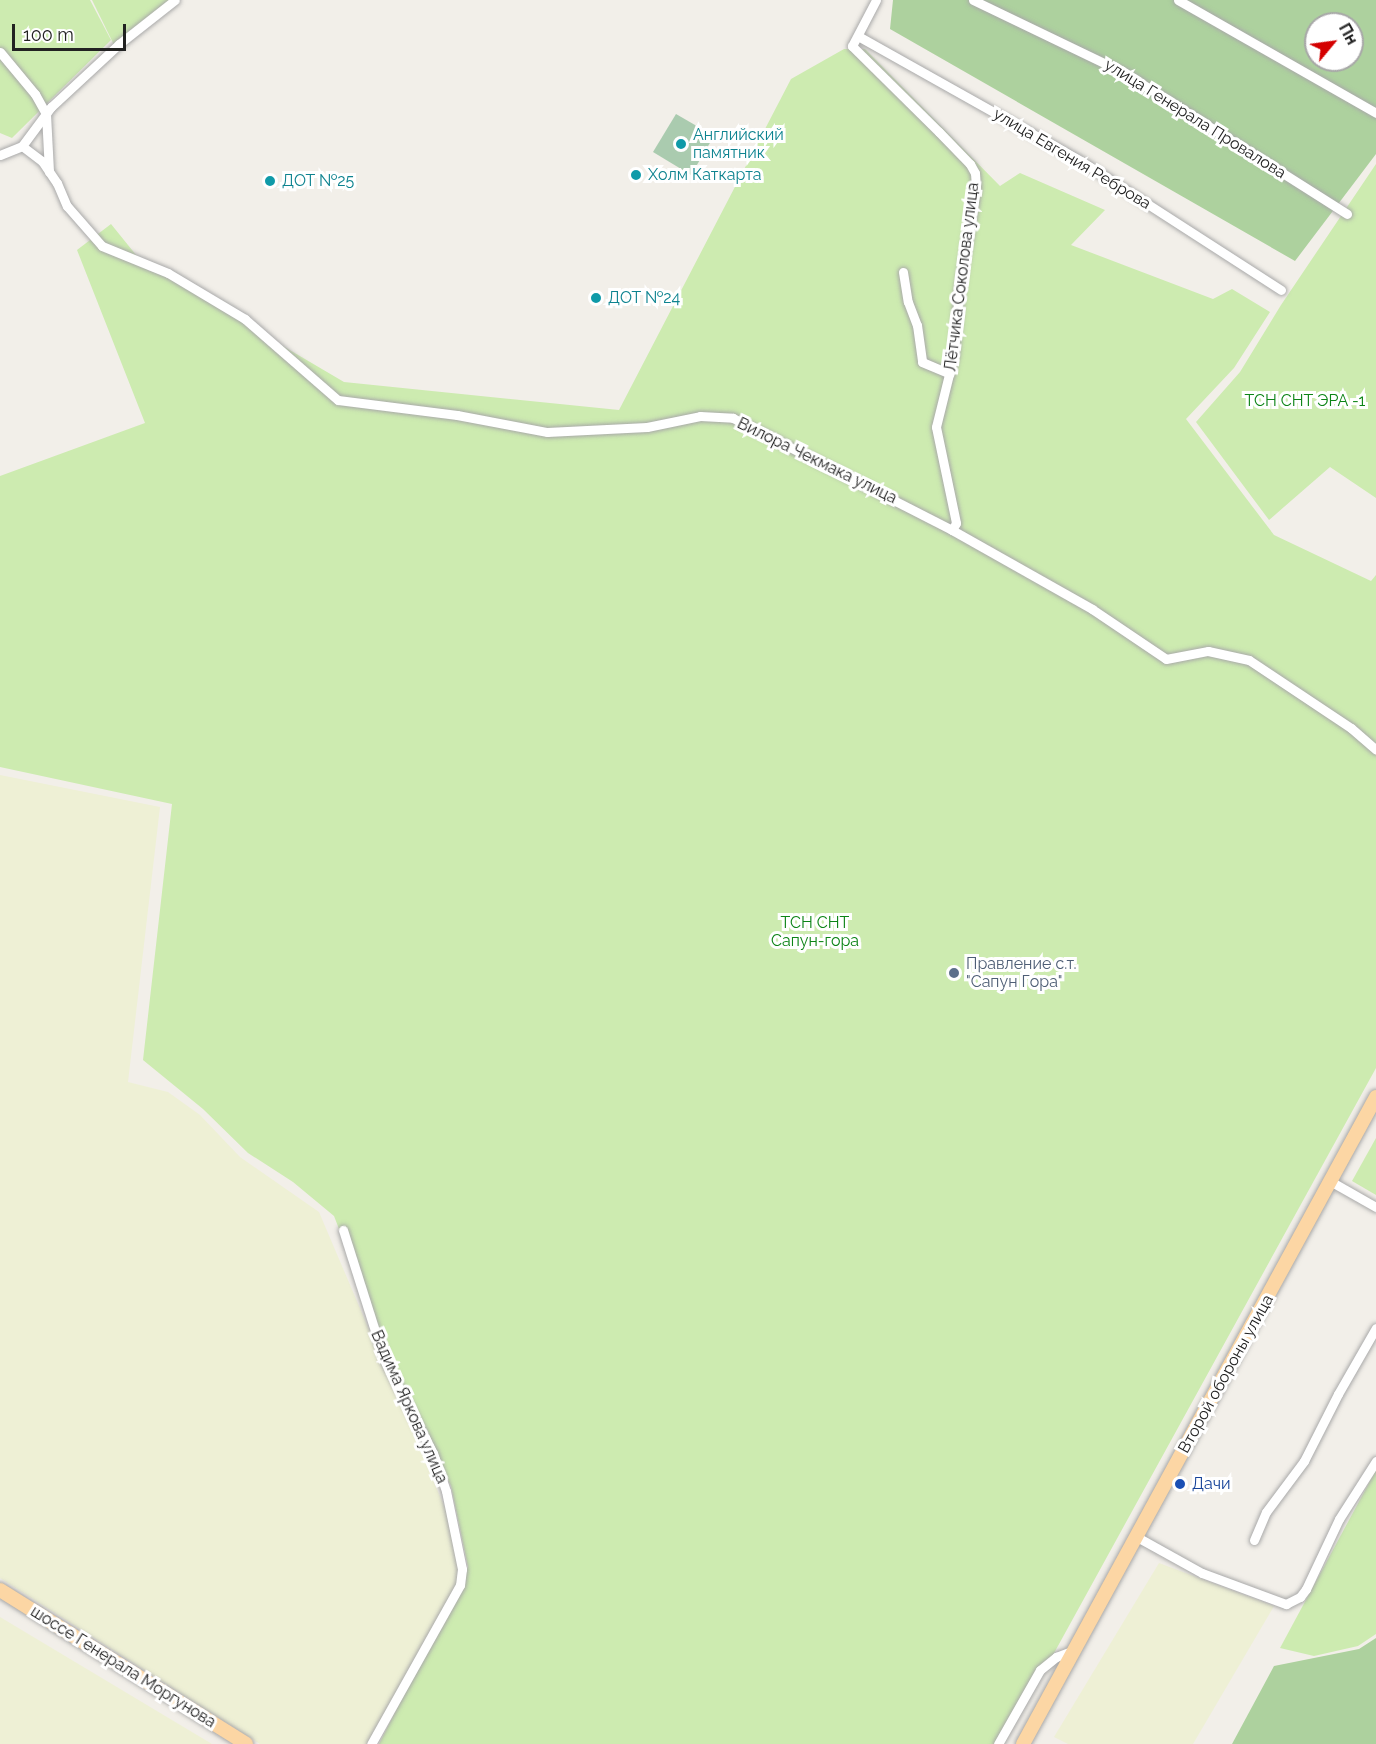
<!DOCTYPE html>
<meta charset="utf-8">
<style>
body{margin:0}
#map{position:relative;width:1376px;height:1744px;overflow:hidden;background:#f2efe9;font-family:Raleway,sans-serif}
div>[style]{position:absolute}
[style*='--x']{left:calc(var(--x)*1px);top:calc(var(--y)*1px);width:calc(var(--w)*1px);rotate:calc(var(--a)*1deg)}
.farmland>*{inset:0;background:#eef0d5}
.grass>*{inset:0;background:#cdebb0}
.forest>*{inset:0;background:#add19e}
.cemetery>*{inset:0;background:#aacbaf}
.roads{filter:drop-shadow(0 0 2px #a9a9a9) drop-shadow(0 0 2px #a9a9a9)}
.street>*{height:9px;margin:-4.5px;padding:0 4.5px;transform-origin:4.5px;border-radius:4.5px;background:#fff}
.primary>*{height:14px;margin:-7px;padding:0 7px;transform-origin:7px;border-radius:7px;background:#fcd6a4}
.dots>*{width:16px;height:16px;translate:-50% -50%;box-sizing:border-box;border:3px solid #fff;border-radius:50%}
span{translate:-50% -50%;white-space:nowrap;text-align:center;line-height:1.15;-webkit-text-stroke:6px #fff;paint-order:stroke}
.street-label{font-size:16px;color:#222}
.culture-label{font-size:16px;color:#0d838f}
.left{translate:0 -50%;text-align:left}
.park-label{font-size:16px;color:#0c8416}
.service-label{font-size:16px;color:#4e5e75}
.transit-label{font-size:16px;color:#164399}
.north{position:absolute;left:1304px;top:12px;width:60px;height:60px;box-sizing:border-box;background:#fff;border:2px solid #a7a7a7;border-radius:50%;rotate:61deg;font-size:16px;font-weight:700;line-height:24px;text-align:center;color:#222}
.north::after{content:'';display:block;margin:auto;width:21px;height:27px;background:#d40000;clip-path:polygon(50% 0,100% 100%,50% 72%,0 100%)}
.scale{position:absolute;left:12px;top:24px;width:114px;height:27px;box-sizing:border-box;border:3px solid #222;border-top:0;padding-left:8px;font-size:18px;line-height:21px;white-space:nowrap;color:#222;-webkit-text-stroke:4px #fff;paint-order:stroke}
</style>
<div id="map">
<div class="farmland">
<i style="clip-path:polygon(0 775px,160px 807px,128px 1082px,168px 1092px,200px 1115px,240px 1157px,319px 1212px,448px 1515px,458px 1570px,458px 1582px,367px 1744px,260px 1744px,0 1578px)"></i>
<i style="clip-path:polygon(1159px 1563px,1274px 1606px,1193px 1744px,1068px 1744px,1054px 1737px)"></i>
<i style="clip-path:polygon(0 1617px,212px 1744px,0 1744px)"></i>
</div>
<div class="grass">
<i style="clip-path:polygon(0 0,90px 0,111px 40px,12px 138px,0 133px)"></i>
<i style="clip-path:polygon(92px 0,180px 0,116px 49px)"></i>
<i style="clip-path:polygon(844px 49px,865px 49px,1000px 186px,1020px 173px,1105px 210px,1071px 245px,1213px 299px,1232px 289px,1270px 312px,1234px 368px,1186px 419px,1274px 535px,1371px 581px,1376px 575px,1376px 1068px,1004px 1744px,379px 1744px,468px 1567px,451px 1486px,387px 1353px,334px 1216px,293px 1182px,248px 1153px,203px 1109px,143px 1060px,172px 804px,0 767px,0 476px,145px 423px,77px 250px,111px 224px,149px 271px,168px 273px,171px 280px,344px 382px,619px 410px,791px 79px)"></i>
<i style="clip-path:polygon(1376px 164px,1376px 498px,1330px 467px,1269px 520px,1196px 422px,1240px 372px,1281px 305px)"></i>
<i style="clip-path:polygon(1376px 1138px,1376px 1195px,1352px 1181px)"></i>
<i style="clip-path:polygon(1376px 1470px,1376px 1634px,1358px 1646px,1314px 1656px,1280px 1648px)"></i>
</div>
<div class="forest">
<i style="clip-path:polygon(evenodd,893px 0,1376px 0,1376px 154px,1295px 261px,890px 29px,893px 0,1316px 24px,1352px 24px,1352px 60px,1316px 60px,1316px 24px)"></i>
<i style="clip-path:polygon(1376px 1638px,1376px 1744px,1232px 1744px,1274px 1666px,1359px 1649px)"></i>
</div>
<div class="cemetery">
<i style="clip-path:polygon(676px 114px,714px 136px,691px 175px,653px 152px)"></i>
</div>
<div class="roads">
<div class="street">
<i style="--x:876;--y:0;--w:52;--a:117.6"></i>
<i style="--x:852;--y:46;--w:122;--a:44.7"></i>
<i style="--x:939;--y:132;--w:45;--a:45.9"></i>
<i style="--x:970;--y:164;--w:10;--a:61"></i>
<i style="--x:975;--y:173;--w:15;--a:86"></i>
<i style="--x:976;--y:188;--w:103;--a:99.5"></i>
<i style="--x:959;--y:290;--w:64;--a:94.5"></i>
<i style="--x:954;--y:354;--w:75;--a:103.9"></i>
<i style="--x:936;--y:427;--w:98;--a:78.2"></i>
<i style="--x:956;--y:523;--w:8;--a:120"></i>
<i style="--x:973;--y:0;--w:169;--a:25.7"></i>
<i style="--x:1125;--y:73;--w:263;--a:32.4"></i>
<i style="--x:1178;--y:0;--w:228;--a:29.7"></i>
<i style="--x:858;--y:36;--w:256;--a:29.3"></i>
<i style="--x:1081;--y:161;--w:238;--a:32.8"></i>
<i style="--x:0;--y:52;--w:55;--a:50.2"></i>
<i style="--x:35;--y:94;--w:23;--a:61"></i>
<i style="--x:46;--y:114;--w:58;--a:87"></i>
<i style="--x:22;--y:146;--w:49;--a:-53.4"></i>
<i style="--x:51;--y:107;--w:93;--a:-42.8"></i>
<i style="--x:119;--y:44;--w:71;--a:-38.2"></i>
<i style="--x:0;--y:155;--w:24;--a:-22"></i>
<i style="--x:22;--y:146;--w:25;--a:37"></i>
<i style="--x:42;--y:161;--w:27;--a:56"></i>
<i style="--x:57;--y:183;--w:25;--a:67"></i>
<i style="--x:67;--y:206;--w:53;--a:48.8"></i>
<i style="--x:102;--y:246;--w:71;--a:22.2"></i>
<i style="--x:168;--y:273;--w:90;--a:30.9"></i>
<i style="--x:245;--y:319;--w:123;--a:41.1"></i>
<i style="--x:338;--y:400;--w:120;--a:7.2"></i>
<i style="--x:457;--y:415;--w:92;--a:10.7"></i>
<i style="--x:547;--y:432;--w:100;--a:-2.9"></i>
<i style="--x:647;--y:427;--w:54;--a:-11.7"></i>
<i style="--x:700;--y:416;--w:33;--a:3"></i>
<i style="--x:733;--y:418;--w:246;--a:27.1"></i>
<i style="--x:952;--y:530;--w:161;--a:29.4"></i>
<i style="--x:1092;--y:609;--w:89;--a:34"></i>
<i style="--x:1166;--y:659;--w:43;--a:-10.8"></i>
<i style="--x:1208;--y:651;--w:42;--a:12.4"></i>
<i style="--x:1249;--y:660;--w:123;--a:33.7"></i>
<i style="--x:1351;--y:728;--w:33;--a:41"></i>
<i style="--x:903;--y:272;--w:30;--a:81"></i>
<i style="--x:908;--y:302;--w:25;--a:69"></i>
<i style="--x:917;--y:325;--w:37;--a:82"></i>
<i style="--x:922;--y:362;--w:30;--a:23"></i>
<i style="--x:1330;--y:1181;--w:53;--a:29.5"></i>
<i style="--x:343;--y:1230;--w:135;--a:72.4"></i>
<i style="--x:384;--y:1359;--w:106;--a:62.5"></i>
<i style="--x:433;--y:1453;--w:40;--a:71.1"></i>
<i style="--x:446;--y:1491;--w:80;--a:78.4"></i>
<i style="--x:462;--y:1569;--w:16;--a:97"></i>
<i style="--x:460;--y:1585;--w:182;--a:119.2"></i>
<i style="--x:1137;--y:1537;--w:74;--a:29"></i>
<i style="--x:1202;--y:1573;--w:90;--a:20.3"></i>
<i style="--x:1286;--y:1604;--w:16;--a:-27"></i>
<i style="--x:1300;--y:1597;--w:10;--a:-53"></i>
<i style="--x:1306;--y:1589;--w:77;--a:-64.8"></i>
<i style="--x:1339;--y:1519;--w:69;--a:-57.5"></i>
<i style="--x:1254;--y:1540;--w:30;--a:-67"></i>
<i style="--x:1266;--y:1512;--w:64;--a:-53.3"></i>
<i style="--x:1304;--y:1461;--w:75;--a:-63.1"></i>
<i style="--x:1338;--y:1394;--w:76;--a:-60.1"></i>
<i style="--x:998;--y:1744;--w:85;--a:-60.4"></i>
<i style="--x:1040;--y:1670;--w:21;--a:-39"></i>
<i style="--x:1056;--y:1657;--w:19;--a:-21"></i>
</div>
<div class="primary">
<i style="--x:0;--y:1590;--w:290;--a:32"></i>
<i style="--x:1023;--y:1744;--w:737;--a:-61.38"></i>
</div>
</div>
<div class="dots">
<i style="left:681px;top:144px;background:#0f9aa8"></i>
<i style="left:636px;top:175px;background:#0f9aa8"></i>
<i style="left:270px;top:181px;background:#0f9aa8"></i>
<i style="left:596px;top:298px;background:#0f9aa8"></i>
<i style="left:954px;top:973px;background:#5c6f8a"></i>
<i style="left:1180px;top:1484px;background:#1a4fb4"></i>
</div>
<div class="street-label">
<span style="left:1195px;top:119px;rotate:32deg">улица Генерала Провалова</span>
<span style="left:1072px;top:159px;rotate:31deg">улица Евгения Реброва</span>
<span style="left:962px;top:277px;rotate:-83deg">Лётчика Соколова улица</span>
<span style="left:817px;top:461px;rotate:26deg">Вилора Чекмака улица</span>
<span style="left:1226px;top:1374px;rotate:-61deg">Второй обороны улица</span>
<span style="left:409px;top:1407px;rotate:66deg">Вадима Яркова улица</span>
<span style="left:123px;top:1667px;rotate:32deg">шоссе Генерала Моргунова</span>
</div>
<div class="culture-label">
<span class="left" style="left:693px;top:144px">Английский<br>памятник</span>
<span class="left" style="left:648px;top:175px">Холм Каткарта</span>
<span class="left" style="left:282px;top:181px">ДОТ №25</span>
<span class="left" style="left:608px;top:298px">ДОТ №24</span>
</div>
<div class="park-label">
<span style="left:1305px;top:401px">ТСН СНТ ЭРА -1</span>
<span style="left:815px;top:932px">ТСН СНТ<br>Сапун-гора</span>
</div>
<div class="service-label">
<span class="left" style="left:966px;top:973px">Правление с.т.<br>"Сапун Гора"</span>
</div>
<div class="transit-label">
<span class="left" style="left:1192px;top:1484px">Дачи</span>
</div>
<div class="north">Пн</div>
<div class="scale">100 m</div>
</div>
